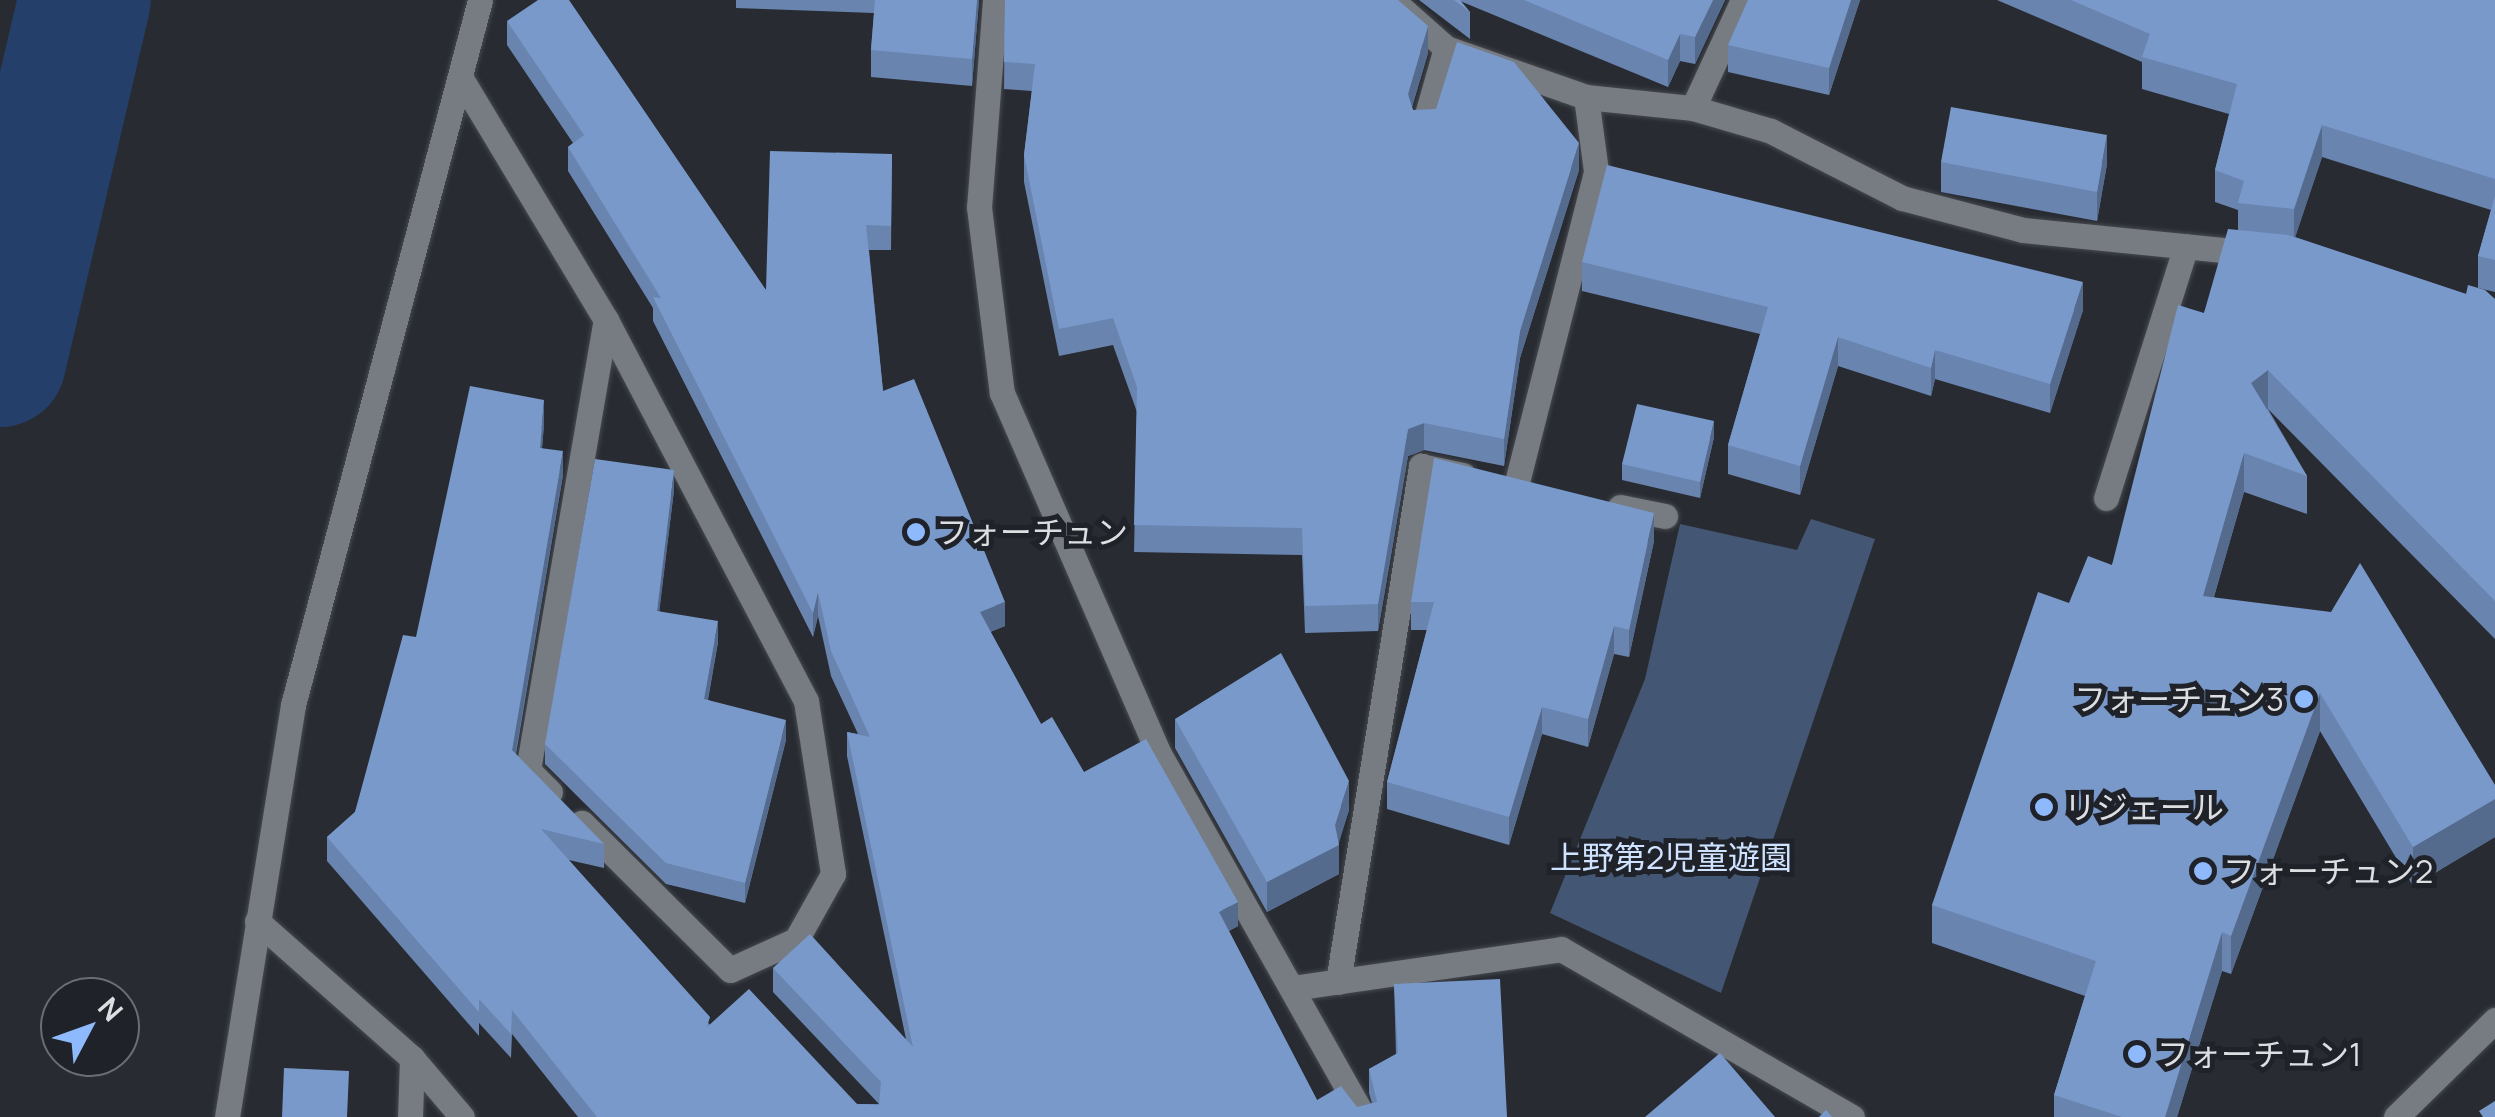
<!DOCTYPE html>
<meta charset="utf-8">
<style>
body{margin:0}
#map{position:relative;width:2495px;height:1117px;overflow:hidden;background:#282c32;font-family:Manrope,"Noto Sans JP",sans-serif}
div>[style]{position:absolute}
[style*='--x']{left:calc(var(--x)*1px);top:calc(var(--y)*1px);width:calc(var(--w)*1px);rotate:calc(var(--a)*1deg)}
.green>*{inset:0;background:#435673}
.river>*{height:132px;margin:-66px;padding:0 66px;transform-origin:66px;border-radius:66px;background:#243f6a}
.roads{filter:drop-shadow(0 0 2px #46494e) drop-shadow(0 0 2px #46494e)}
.minor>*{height:25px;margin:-12.5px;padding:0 12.5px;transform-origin:12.5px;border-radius:12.5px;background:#777b82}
.wall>*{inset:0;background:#6984af}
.shaded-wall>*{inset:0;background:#556b8e}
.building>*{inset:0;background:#7a99cb}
.dots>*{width:28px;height:28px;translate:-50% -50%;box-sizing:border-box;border:5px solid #1f2228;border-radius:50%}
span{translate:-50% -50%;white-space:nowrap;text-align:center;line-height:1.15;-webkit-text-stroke:10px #1f2228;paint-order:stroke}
.poi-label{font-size:32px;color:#dcdee2}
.left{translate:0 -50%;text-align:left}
.right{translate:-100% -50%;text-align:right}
.park-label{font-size:32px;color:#cfe2ff}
.north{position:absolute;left:40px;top:977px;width:100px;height:100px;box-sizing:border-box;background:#1f2228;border:2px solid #6b6d72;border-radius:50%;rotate:49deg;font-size:28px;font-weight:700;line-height:40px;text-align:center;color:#dcdee2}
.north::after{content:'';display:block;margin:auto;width:35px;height:45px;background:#8eb9fc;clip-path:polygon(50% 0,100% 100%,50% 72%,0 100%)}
</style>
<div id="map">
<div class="green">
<i style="clip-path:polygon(1811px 519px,1875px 539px,1721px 993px,1550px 913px,1645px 679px,1680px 524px,1797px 550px)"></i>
</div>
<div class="river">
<i style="--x:0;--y:361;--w:371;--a:-76.8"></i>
</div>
<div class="roads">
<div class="minor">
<i style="--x:995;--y:0;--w:208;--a:94.4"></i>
<i style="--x:979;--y:207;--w:187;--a:83"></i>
<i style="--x:1002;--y:393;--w:391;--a:66.5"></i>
<i style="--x:1158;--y:752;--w:419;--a:60.6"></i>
<i style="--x:1392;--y:0;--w:72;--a:41.6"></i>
<i style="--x:1446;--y:48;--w:148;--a:19.3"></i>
<i style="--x:1586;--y:97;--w:108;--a:5.9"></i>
<i style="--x:1693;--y:108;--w:81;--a:16.4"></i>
<i style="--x:1771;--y:131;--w:147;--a:27.1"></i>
<i style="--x:1902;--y:198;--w:125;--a:14.8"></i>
<i style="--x:2023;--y:230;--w:231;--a:5.7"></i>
<i style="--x:463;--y:82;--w:278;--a:59"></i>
<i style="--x:606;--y:320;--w:430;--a:62.3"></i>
<i style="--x:806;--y:701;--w:175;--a:81.1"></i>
<i style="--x:833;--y:874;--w:76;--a:119.3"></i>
<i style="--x:796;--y:940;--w:72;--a:155.6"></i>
<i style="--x:730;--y:970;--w:209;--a:-135.2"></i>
<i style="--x:1693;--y:108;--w:119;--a:-65.2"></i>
<i style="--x:1424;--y:125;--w:80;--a:-74.1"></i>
<i style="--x:1516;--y:486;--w:325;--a:-75.7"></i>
<i style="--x:1596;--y:171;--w:75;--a:-97.7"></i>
<i style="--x:2106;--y:498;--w:264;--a:-72.4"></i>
<i style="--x:1620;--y:507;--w:46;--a:11.3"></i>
<i style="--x:550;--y:792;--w:31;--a:-135"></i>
<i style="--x:528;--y:770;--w:457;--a:-80.2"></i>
<i style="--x:257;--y:921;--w:207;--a:41.5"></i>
<i style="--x:412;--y:1058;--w:59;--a:91.9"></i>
<i style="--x:1338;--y:982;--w:523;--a:-80.86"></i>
<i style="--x:1421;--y:466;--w:43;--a:12.1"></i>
<i style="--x:1292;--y:988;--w:272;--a:-8.2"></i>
<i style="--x:1561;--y:949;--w:336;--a:30"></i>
<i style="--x:412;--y:1058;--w:77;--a:49.7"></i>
<i style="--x:227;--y:1117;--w:417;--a:-80.9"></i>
<i style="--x:293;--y:705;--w:729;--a:-75.14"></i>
<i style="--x:2396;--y:1117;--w:139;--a:-44.4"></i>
</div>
</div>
<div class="wall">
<i style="clip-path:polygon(736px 0,979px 0,972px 86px,871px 77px,871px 50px,874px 13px,736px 8px)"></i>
<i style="clip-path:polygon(1005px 0,1428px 53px,1412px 107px,1413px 110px,1579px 170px,1520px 358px,1504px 466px,1424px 450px,1408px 456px,1378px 631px,1305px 633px,1302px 555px,1134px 552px,1137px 412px,1113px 345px,1059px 356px,1024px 182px,1024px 155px,1032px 91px,1004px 89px)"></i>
<i style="clip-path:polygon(1419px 0,1725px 0,1695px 64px,1680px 61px,1668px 87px,1460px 1px,1470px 12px,1470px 39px)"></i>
<i style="clip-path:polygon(1748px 0,1860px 0,1829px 95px,1728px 72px,1728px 45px)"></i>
<i style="clip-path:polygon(1997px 0,2495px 0,2495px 292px,2478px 288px,2478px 256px,2491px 210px,2322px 157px,2295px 237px,2466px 294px,2495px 299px,2495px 639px,2268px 409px,2307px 476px,2307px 514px,2244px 492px,2214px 597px,2495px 785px,2495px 837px,2413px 886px,2320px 731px,2231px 974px,2222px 971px,2177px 1117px,2054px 1117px,2054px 1095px,2085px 996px,1932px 943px,1932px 905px,2069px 603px,2112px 565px,2204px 313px,2238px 230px,2238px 210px,2215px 202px,2215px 170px,2229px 114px,2142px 89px,2142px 62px)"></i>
<i style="clip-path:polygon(507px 21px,766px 290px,892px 154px,891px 250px,869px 250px,883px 391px,1005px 626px,990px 632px,1041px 724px,1084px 772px,1238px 926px,1229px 931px,1317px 1100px,1357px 1107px,1372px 1103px,1369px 1093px,1369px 1069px,1396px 1054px,1394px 984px,1507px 1117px,578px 1117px,512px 1034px,511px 1058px,479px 1023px,479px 1036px,327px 861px,327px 837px,355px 812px,416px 637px,544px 424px,542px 448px,563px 475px,516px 754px,604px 844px,604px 868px,569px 860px,710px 1025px,857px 1104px,879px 1104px,773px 992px,773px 968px,906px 1039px,847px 756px,847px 732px,858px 734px,831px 676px,818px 616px,813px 637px,653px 321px,653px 308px,568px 171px,568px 147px,573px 143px,507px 45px)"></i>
<i style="clip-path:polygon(1941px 162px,2107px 164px,2097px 221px,1941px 192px)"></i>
<i style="clip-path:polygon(1582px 262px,2083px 310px,2050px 413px,1935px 379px,1931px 396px,1838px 366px,1800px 495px,1728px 474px,1728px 445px,1760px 334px,1582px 291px)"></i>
<i style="clip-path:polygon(1714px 437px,1700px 498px,1622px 480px,1622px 464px)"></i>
<i style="clip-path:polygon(674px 490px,659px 611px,718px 642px,708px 700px,786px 740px,745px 903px,666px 884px,545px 764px,545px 744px)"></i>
<i style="clip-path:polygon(1654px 541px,1629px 657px,1614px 654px,1588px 747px,1542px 734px,1509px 845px,1387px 809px,1387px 782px,1427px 630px,1411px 630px,1411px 602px)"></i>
<i style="clip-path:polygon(1175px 719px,1349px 810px,1338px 843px,1339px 874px,1267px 912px,1175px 748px)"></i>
</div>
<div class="shaded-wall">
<i style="clip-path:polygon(977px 0,979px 0,972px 86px,972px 59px)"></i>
<i style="clip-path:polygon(1713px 0,1725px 0,1695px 64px,1695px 37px)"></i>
<i style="clip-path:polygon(1851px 0,1860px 0,1829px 95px,1829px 68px)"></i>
<i style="clip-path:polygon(1428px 26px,1428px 53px,1408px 121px,1408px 94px)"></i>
<i style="clip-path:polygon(1680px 34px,1680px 61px,1668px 87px,1668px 60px)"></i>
<i style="clip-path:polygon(2322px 125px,2322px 157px,2294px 241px,2294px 209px)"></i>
<i style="clip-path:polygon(2107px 135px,2107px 164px,2097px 221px,2097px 192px)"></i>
<i style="clip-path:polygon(1579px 143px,1579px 170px,1520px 358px,1504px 466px,1504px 439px,1520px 331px)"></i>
<i style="clip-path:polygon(2083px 282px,2083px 310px,2050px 413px,2050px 384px)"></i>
<i style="clip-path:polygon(1838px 337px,1838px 366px,1800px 495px,1800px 466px)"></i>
<i style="clip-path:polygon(1935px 350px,1935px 379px,1931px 396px,1931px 368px)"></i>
<i style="clip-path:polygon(2268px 370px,2268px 409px,2251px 422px,2251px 383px)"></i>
<i style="clip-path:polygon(544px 400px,544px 424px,540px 472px,540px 448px)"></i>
<i style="clip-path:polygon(1714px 421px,1714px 437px,1700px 498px,1700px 482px)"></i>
<i style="clip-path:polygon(1424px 423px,1424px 450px,1408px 456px,1378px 631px,1378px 604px,1408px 429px)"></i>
<i style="clip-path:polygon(563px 451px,563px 475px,512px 774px,512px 750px)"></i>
<i style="clip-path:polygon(2244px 453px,2244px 492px,2203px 634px,2203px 596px)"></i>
<i style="clip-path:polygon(674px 470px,674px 490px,657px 631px,657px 611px)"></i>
<i style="clip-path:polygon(1654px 513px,1654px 541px,1629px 657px,1629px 630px)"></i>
<i style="clip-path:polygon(818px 592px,818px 616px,813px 637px,813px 613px)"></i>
<i style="clip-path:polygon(1005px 602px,1005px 626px,980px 636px,980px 612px)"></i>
<i style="clip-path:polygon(718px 621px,718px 642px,704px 720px,704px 699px)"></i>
<i style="clip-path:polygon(1614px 626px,1614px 654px,1588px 747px,1588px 719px)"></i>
<i style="clip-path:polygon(2320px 693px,2320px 731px,2231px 974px,2231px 936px)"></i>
<i style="clip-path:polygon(1542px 707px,1542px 734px,1509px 845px,1509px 817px)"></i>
<i style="clip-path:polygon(786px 720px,786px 740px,745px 903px,745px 883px)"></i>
<i style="clip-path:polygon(1349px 781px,1349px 810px,1338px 846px,1339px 845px,1339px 874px,1267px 912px,1267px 882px,1335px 825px)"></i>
<i style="clip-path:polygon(2495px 799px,2495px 837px,2413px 886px,2413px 847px)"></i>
<i style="clip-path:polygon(1238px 902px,1238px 926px,1219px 936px,1219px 912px)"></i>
<i style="clip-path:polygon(2222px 932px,2222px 971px,2177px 1117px,2165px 1117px)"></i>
</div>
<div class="building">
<i style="clip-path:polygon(538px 0,569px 0,766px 290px,770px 151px,892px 154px,891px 226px,866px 225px,883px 391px,914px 379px,1005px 602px,980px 612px,1041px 724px,1052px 717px,1084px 772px,1146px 739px,1238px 902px,1219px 912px,1317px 1100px,1341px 1086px,1357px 1107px,1377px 1102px,1369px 1069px,1398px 1053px,1394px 984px,1500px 979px,1507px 1117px,597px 1117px,512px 1010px,511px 1034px,479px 999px,479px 1012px,327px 837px,355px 812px,403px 635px,416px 637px,470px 386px,544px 400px,540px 448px,563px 451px,512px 750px,604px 844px,541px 829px,710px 1017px,707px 1027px,749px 989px,857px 1104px,879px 1105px,881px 1082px,773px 968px,810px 934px,913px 1047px,847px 732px,870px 737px,831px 651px,818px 592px,813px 613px,653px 297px,661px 298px,568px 147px,584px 135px,507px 21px)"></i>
<i style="clip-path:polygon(875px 0,977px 0,972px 59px,871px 50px)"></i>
<i style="clip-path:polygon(1005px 0,1398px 0,1428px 26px,1408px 94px,1413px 110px,1436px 109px,1457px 42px,1514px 62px,1579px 143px,1520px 331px,1504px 439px,1424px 423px,1408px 429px,1378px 604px,1305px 606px,1302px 528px,1134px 525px,1137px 387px,1113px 318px,1059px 329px,1024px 155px,1035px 64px,1004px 62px)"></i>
<i style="clip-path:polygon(1454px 0,1460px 0,1470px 12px)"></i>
<i style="clip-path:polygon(1524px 0,1713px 0,1695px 37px,1680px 34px,1668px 60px)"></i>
<i style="clip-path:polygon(1748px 0,1851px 0,1829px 68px,1728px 45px)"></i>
<i style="clip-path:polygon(2071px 0,2495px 0,2495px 179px,2322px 125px,2294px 209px,2238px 203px,2244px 181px,2215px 170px,2237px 84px,2142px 57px,2150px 34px)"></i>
<i style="clip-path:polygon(1951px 107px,2107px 135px,2097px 192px,1941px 162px)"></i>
<i style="clip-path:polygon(1607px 165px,2083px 282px,2050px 384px,1935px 350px,1931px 368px,1838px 337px,1800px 466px,1728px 445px,1768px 307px,1582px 262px)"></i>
<i style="clip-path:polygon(2495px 196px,2495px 260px,2478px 256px)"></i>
<i style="clip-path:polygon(2228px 229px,2288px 235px,2466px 294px,2468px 285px,2485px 290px,2495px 299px,2495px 601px,2268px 370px,2251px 383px,2307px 476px,2244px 453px,2203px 596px,2331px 612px,2360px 563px,2495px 785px,2495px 799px,2413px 847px,2320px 693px,2231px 936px,2222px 932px,2165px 1117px,2122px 1117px,2054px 1095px,2096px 961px,1932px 905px,2038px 592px,2069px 603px,2088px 556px,2112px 565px,2178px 305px,2204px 313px)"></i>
<i style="clip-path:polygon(1637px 404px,1714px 421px,1700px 482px,1622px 464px)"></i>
<i style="clip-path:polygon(1434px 458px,1654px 513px,1629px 630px,1614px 626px,1588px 719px,1542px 707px,1509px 817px,1387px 782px,1434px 602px,1411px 602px)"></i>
<i style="clip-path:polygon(595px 459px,674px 470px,657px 611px,718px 621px,704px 699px,786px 720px,745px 883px,666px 863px,545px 744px)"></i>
<i style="clip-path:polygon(1281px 653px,1349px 781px,1335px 825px,1339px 845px,1267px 882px,1175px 719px)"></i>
<i style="clip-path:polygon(1720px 1053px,1775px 1117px,1645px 1117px)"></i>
<i style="clip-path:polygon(284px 1068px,349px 1071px,347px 1117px,282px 1117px)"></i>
<i style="clip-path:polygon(2495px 1101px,2495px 1117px,2483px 1117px,2479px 1111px)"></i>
<i style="clip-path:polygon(1826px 1110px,1832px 1117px,1819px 1117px)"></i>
</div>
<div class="dots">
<i style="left:916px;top:532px;background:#8eb9fc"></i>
<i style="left:2304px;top:699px;background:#8eb9fc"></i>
<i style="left:2044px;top:807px;background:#8eb9fc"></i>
<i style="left:2203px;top:871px;background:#8eb9fc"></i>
<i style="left:2137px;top:1054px;background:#8eb9fc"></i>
</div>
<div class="poi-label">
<span class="left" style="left:936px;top:532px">フォーチュン</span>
<span class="right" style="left:2284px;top:699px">フォーチュン3</span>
<span class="left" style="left:2064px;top:807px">リジェール</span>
<span class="left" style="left:2223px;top:871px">フォーチュン2</span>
<span class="left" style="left:2157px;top:1054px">フォーチュン1</span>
</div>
<div class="park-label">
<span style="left:1671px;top:857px">上野第2児童遊園</span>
</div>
<div class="north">N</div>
</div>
